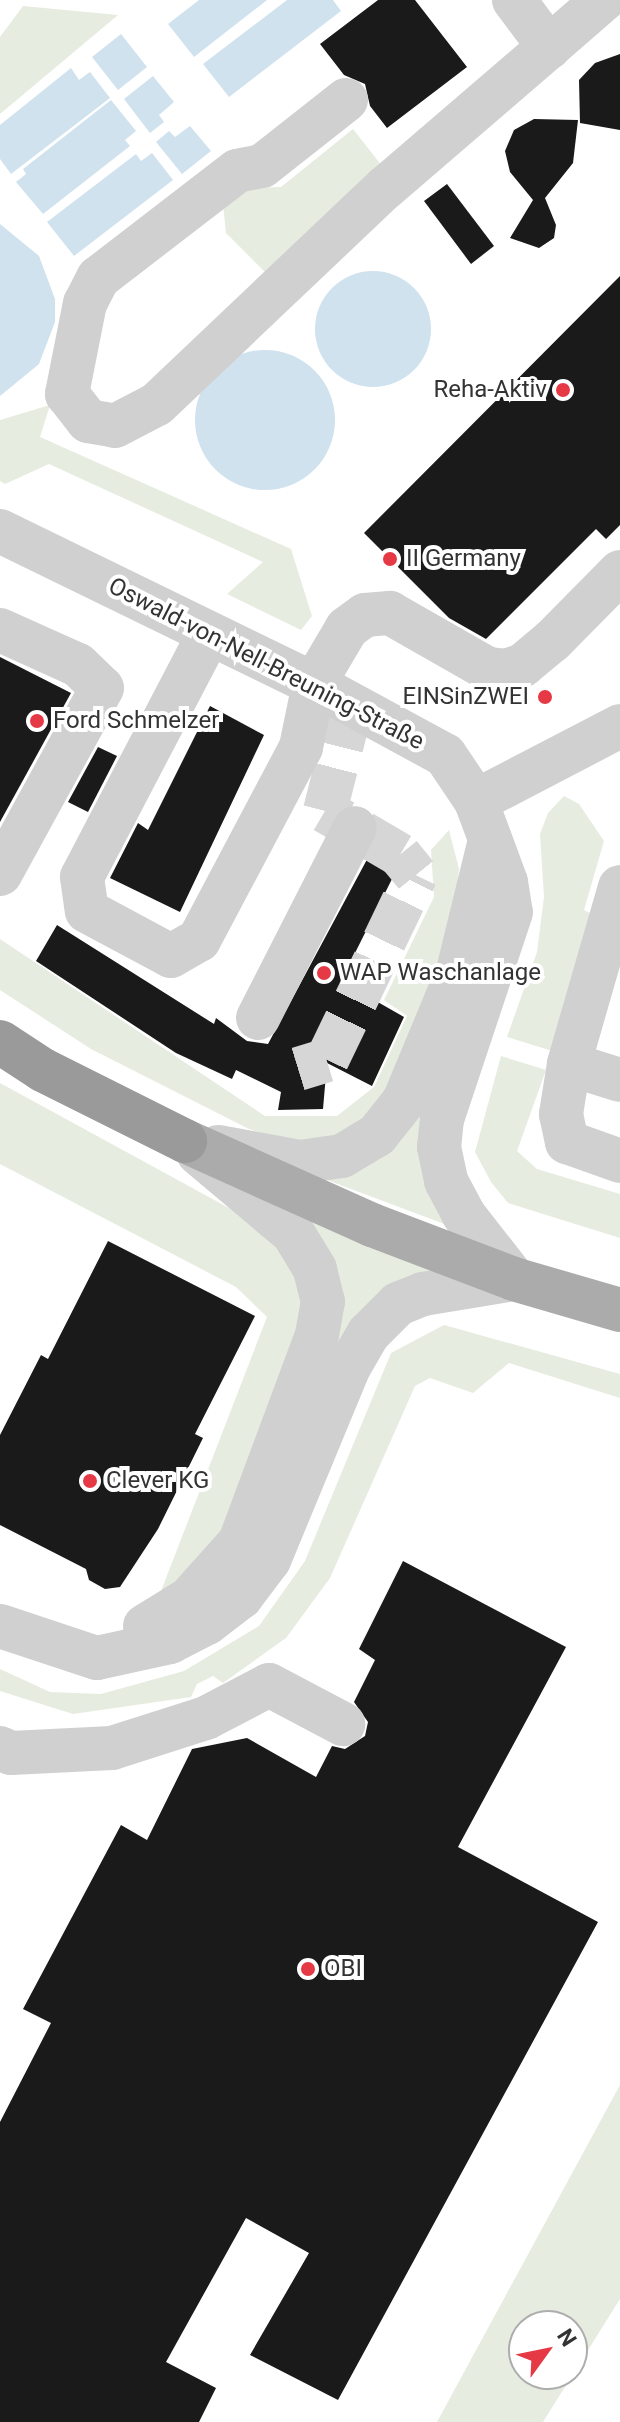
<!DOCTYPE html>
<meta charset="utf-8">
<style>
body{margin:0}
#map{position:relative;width:620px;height:2422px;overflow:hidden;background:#fff;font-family:Roboto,sans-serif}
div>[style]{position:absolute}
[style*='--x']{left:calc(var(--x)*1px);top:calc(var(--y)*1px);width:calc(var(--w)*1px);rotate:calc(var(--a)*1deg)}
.green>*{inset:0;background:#e6ecdf}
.water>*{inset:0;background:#cfe2ee}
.round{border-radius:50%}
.building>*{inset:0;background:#1a1a1a}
.minor-tunnel>*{height:44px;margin-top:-22px;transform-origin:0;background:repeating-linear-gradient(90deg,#d6d6d6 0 44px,transparent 0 66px)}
.minor>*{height:44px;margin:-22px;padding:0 22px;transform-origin:22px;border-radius:22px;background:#d0d0d0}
.major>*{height:44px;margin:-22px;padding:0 22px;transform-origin:22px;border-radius:22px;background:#ababab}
.highway>*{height:44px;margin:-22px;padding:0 22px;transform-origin:22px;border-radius:22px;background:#9a9a9a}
.dots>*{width:22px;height:22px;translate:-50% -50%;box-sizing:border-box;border:4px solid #fff;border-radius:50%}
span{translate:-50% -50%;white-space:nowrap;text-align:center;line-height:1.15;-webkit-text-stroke:8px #fff;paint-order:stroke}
.poi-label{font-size:24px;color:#333}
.right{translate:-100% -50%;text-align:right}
.left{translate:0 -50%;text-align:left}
.street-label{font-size:24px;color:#333}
.north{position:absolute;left:508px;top:2310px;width:80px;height:80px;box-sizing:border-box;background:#fff;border:2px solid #adadad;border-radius:50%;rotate:57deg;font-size:22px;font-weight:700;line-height:32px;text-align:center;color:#333}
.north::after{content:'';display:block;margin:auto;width:28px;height:36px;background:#e63946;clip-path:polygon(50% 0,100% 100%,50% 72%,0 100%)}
</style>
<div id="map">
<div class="green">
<i style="clip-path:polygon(23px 6px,118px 15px,0 114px,0 37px)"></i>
<i style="clip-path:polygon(353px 129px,386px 171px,266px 273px,226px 233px,223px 205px,244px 188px,281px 187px)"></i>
<i style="clip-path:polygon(50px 405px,40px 437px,291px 549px,312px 616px,301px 630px,227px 594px,263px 562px,49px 464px,5px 484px,0 481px,0 420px)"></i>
<i style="clip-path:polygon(564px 796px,579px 804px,604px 841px,584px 910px,592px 914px,562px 1054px,507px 1037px,537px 952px,544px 897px,540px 834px,548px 813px)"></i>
<i style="clip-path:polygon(449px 830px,459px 869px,453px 925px,397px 1086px,349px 1133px,297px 1148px,247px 1128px,91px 1049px,0 990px,0 939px,265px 1116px,337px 1116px,374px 1087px,407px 1016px,384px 1000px,434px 897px,431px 850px)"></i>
<i style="clip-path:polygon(501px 1056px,546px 1070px,517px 1151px,537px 1169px,620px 1194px,620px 1238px,508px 1203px,491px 1182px,475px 1152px)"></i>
<i style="clip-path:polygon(0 1083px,284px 1238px,308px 1306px,232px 1529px,156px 1604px,267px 1317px,236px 1287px,0 1164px)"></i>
<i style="clip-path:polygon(439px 1089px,463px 1231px,303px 1171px)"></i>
<i style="clip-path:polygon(280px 1204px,452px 1272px,434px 1273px,248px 1548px,327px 1341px)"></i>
<i style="clip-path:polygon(444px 1325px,620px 1374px,620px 1398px,509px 1363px,473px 1393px,430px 1378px,415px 1386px,330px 1578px,286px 1638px,223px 1683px,213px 1676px,197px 1684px,191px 1697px,73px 1714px,0 1691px,0 1669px,50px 1692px,101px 1694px,184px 1671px,259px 1626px,305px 1561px,391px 1353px)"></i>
<i style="clip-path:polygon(evenodd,620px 2085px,620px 2299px,543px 2422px,437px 2422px,620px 2085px,524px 2326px,572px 2326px,572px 2374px,524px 2374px,524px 2326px)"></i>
</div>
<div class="water">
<i style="clip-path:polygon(199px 0,267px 0,194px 57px,168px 24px)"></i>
<i style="clip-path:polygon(287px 0,333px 0,341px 11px,229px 97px,203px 64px)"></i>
<i style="clip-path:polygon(121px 34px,147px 67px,118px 90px,92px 57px)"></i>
<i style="clip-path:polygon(71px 68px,79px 80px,90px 72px,110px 98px,11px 174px,0 159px,0 125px)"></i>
<i style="clip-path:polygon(153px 76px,174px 102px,159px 115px,164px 122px,150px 133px,124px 99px)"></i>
<i style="clip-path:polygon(111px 100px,136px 131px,125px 140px,130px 146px,43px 214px,16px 182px,26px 174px,23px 169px)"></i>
<i style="clip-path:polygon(190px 126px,211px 151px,182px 174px,156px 142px,169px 131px,175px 137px)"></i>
<i style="clip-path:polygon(152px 153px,173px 180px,74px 256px,47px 222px,136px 154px,141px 161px)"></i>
<i style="clip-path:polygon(0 224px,39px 256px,55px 299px,55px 322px,39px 364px,0 396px)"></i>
<i class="round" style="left:315px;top:271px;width:116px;height:116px"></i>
<i class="round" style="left:195px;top:350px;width:140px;height:140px"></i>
</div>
<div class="building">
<i style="clip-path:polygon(378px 0,415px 0,467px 67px,387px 128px,370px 106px,365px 84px,344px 75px,320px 44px)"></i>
<i style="clip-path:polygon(620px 54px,620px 130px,580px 123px,579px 80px,595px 63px)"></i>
<i style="clip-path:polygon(534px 119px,578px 120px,573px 163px,545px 198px,556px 225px,554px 238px,539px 248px,510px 238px,533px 200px,510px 172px,505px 151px,514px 130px)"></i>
<i style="clip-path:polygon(447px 184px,494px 246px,471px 264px,424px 201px)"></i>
<i style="clip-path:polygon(620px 276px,620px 525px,606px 539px,596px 529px,486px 639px,449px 618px,364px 533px)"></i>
<i style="clip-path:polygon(0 657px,71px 693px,0 822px)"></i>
<i style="clip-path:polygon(210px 706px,264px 735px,180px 912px,110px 878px,138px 823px,148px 830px)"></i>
<i style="clip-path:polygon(98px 747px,117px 756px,88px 812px,68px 802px)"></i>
<i style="clip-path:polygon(371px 852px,399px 865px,341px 981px,404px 1017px,372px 1086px,327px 1063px,323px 1109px,278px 1110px,281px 1092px,236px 1070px,232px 1079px,176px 1053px,36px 961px,57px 925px,214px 1024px,216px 1018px,247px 1041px,268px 1044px)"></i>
<i style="clip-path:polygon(108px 1241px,255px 1316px,195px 1434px,203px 1438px,158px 1529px,120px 1587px,105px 1589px,89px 1580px,86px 1569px,0 1525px,0 1435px,41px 1355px,48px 1359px)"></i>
<i style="clip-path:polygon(403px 1561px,566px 1647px,458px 1847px,598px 1922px,338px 2400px,250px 2355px,309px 2253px,246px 2218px,166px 2362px,216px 2388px,199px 2422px,0 2422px,0 2122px,51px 2023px,23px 2009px,121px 1825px,147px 1840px,192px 1749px,247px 1738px,316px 1777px,332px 1746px,345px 1749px,365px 1736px,368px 1722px,354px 1702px,375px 1660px,359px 1649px)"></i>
</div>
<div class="minor-tunnel">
<i style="--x:298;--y:1069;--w:30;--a:-17"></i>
<i style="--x:327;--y:1060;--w:205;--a:-64.3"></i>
<i style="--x:416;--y:875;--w:26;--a:-129"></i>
<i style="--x:400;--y:855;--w:87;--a:-149.6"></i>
<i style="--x:325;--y:811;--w:110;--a:-75.8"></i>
</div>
<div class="minor">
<i style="--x:514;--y:0;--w:59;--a:53.3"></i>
<i style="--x:549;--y:47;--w:72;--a:-41"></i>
<i style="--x:346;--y:100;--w:107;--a:141.8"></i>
<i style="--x:262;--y:166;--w:25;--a:169"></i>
<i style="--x:237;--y:171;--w:175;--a:142.4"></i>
<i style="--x:98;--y:278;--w:28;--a:117"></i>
<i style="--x:85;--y:303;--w:93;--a:101.2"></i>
<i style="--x:67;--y:394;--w:34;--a:52"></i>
<i style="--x:88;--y:421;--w:27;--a:10"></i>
<i style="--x:115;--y:426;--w:47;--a:-27.6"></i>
<i style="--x:157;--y:404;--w:314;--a:-43.5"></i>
<i style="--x:385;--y:188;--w:216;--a:-40.7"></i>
<i style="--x:0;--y:531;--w:349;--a:26"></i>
<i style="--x:314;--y:684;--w:149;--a:28.5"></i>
<i style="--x:445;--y:755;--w:55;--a:56"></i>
<i style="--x:476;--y:801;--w:86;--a:69.7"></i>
<i style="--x:506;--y:882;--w:30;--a:81"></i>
<i style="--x:511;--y:912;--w:218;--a:108.4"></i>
<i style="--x:442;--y:1119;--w:28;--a:96"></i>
<i style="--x:439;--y:1147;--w:35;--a:78"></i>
<i style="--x:446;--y:1181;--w:38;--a:62"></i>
<i style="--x:464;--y:1215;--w:81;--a:52"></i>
<i style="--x:0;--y:630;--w:85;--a:24.2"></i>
<i style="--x:78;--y:665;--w:33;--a:44"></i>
<i style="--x:102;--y:688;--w:212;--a:118.7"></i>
<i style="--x:209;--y:634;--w:274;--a:117.6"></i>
<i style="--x:82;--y:877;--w:34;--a:82"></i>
<i style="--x:87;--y:911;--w:95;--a:28.2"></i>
<i style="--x:171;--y:956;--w:32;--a:-30"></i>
<i style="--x:199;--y:940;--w:218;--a:-62.1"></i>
<i style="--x:301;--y:747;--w:64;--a:-78.3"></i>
<i style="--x:314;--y:684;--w:65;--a:-59.5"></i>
<i style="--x:347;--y:628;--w:22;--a:-36"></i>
<i style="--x:365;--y:615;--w:25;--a:-5"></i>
<i style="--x:390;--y:613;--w:113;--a:29.7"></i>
<i style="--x:488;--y:669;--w:18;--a:6"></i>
<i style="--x:506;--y:671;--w:18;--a:-19"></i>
<i style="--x:523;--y:665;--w:38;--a:-40"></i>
<i style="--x:552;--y:641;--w:97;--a:-45.4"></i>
<i style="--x:476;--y:801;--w:162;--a:-27.5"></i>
<i style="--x:620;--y:887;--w:184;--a:106.1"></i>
<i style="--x:569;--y:1064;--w:51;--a:99.1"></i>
<i style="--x:561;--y:1114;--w:29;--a:78"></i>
<i style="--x:567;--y:1142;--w:56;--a:19.7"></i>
<i style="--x:258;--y:1018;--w:213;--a:-63"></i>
<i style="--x:569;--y:1064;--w:53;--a:17.4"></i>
<i style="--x:218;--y:1147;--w:83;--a:10.4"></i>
<i style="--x:300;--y:1162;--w:42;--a:-8.1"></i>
<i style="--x:342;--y:1156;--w:41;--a:-31"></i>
<i style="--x:377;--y:1135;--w:43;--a:-51.5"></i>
<i style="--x:404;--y:1101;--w:141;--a:-67.4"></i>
<i style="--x:458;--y:971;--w:135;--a:-76.3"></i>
<i style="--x:0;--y:1626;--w:102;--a:18.3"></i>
<i style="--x:97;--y:1658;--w:75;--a:-12.4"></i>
<i style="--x:170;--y:1642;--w:42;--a:-27.2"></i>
<i style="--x:207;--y:1623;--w:43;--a:-37.4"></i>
<i style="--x:241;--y:1597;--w:46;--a:-52.9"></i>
<i style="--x:269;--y:1560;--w:209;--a:-67.5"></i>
<i style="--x:349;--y:1367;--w:39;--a:-60"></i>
<i style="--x:369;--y:1333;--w:41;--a:-45"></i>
<i style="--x:398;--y:1304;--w:27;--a:-22"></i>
<i style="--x:423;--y:1294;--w:92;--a:-9.4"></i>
<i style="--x:145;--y:1626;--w:52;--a:-31.5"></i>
<i style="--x:189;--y:1599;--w:76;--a:-48.2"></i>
<i style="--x:240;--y:1542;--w:221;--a:-69.6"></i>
<i style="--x:317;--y:1335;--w:34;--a:-80"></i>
<i style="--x:323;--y:1302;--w:34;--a:-104"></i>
<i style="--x:315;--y:1269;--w:42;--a:-121.4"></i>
<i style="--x:293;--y:1233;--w:124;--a:-139.9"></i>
<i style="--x:0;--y:1748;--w:12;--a:24"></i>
<i style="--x:11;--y:1753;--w:101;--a:-2.8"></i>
<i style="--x:112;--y:1748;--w:99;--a:-17.7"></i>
<i style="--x:206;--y:1718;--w:71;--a:-27.6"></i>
<i style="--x:269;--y:1685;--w:84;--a:27.8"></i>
</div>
<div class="major">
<i style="--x:185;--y:1141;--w:205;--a:24.2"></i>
<i style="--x:372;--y:1225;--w:152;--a:20.8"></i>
<i style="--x:514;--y:1279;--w:110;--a:16.3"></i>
</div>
<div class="highway">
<i style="--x:0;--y:1042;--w:51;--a:33.1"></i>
<i style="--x:43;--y:1070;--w:159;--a:26.6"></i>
</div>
<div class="dots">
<i style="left:563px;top:390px;background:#e63946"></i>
<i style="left:390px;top:559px;background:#e63946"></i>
<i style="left:545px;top:697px;background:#e63946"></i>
<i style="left:37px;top:721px;background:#e63946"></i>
<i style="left:324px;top:973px;background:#e63946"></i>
<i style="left:90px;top:1481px;background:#e63946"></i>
<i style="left:308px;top:1969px;background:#e63946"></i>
</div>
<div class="poi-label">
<span class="right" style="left:547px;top:390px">Reha-Aktiv</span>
<span class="left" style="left:406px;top:559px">II Germany</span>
<span class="right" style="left:529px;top:697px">EINSinZWEI</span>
<span class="left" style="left:53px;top:721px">Ford Schmelzer</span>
<span class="left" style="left:340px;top:973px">WAP Waschanlage</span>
<span class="left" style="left:106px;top:1481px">Clever KG</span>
<span class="left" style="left:324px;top:1969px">OBI</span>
</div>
<div class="street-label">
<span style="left:266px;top:664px;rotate:27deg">Oswald-von-Nell-Breuning-Straße</span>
</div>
<div class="north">N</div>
</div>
